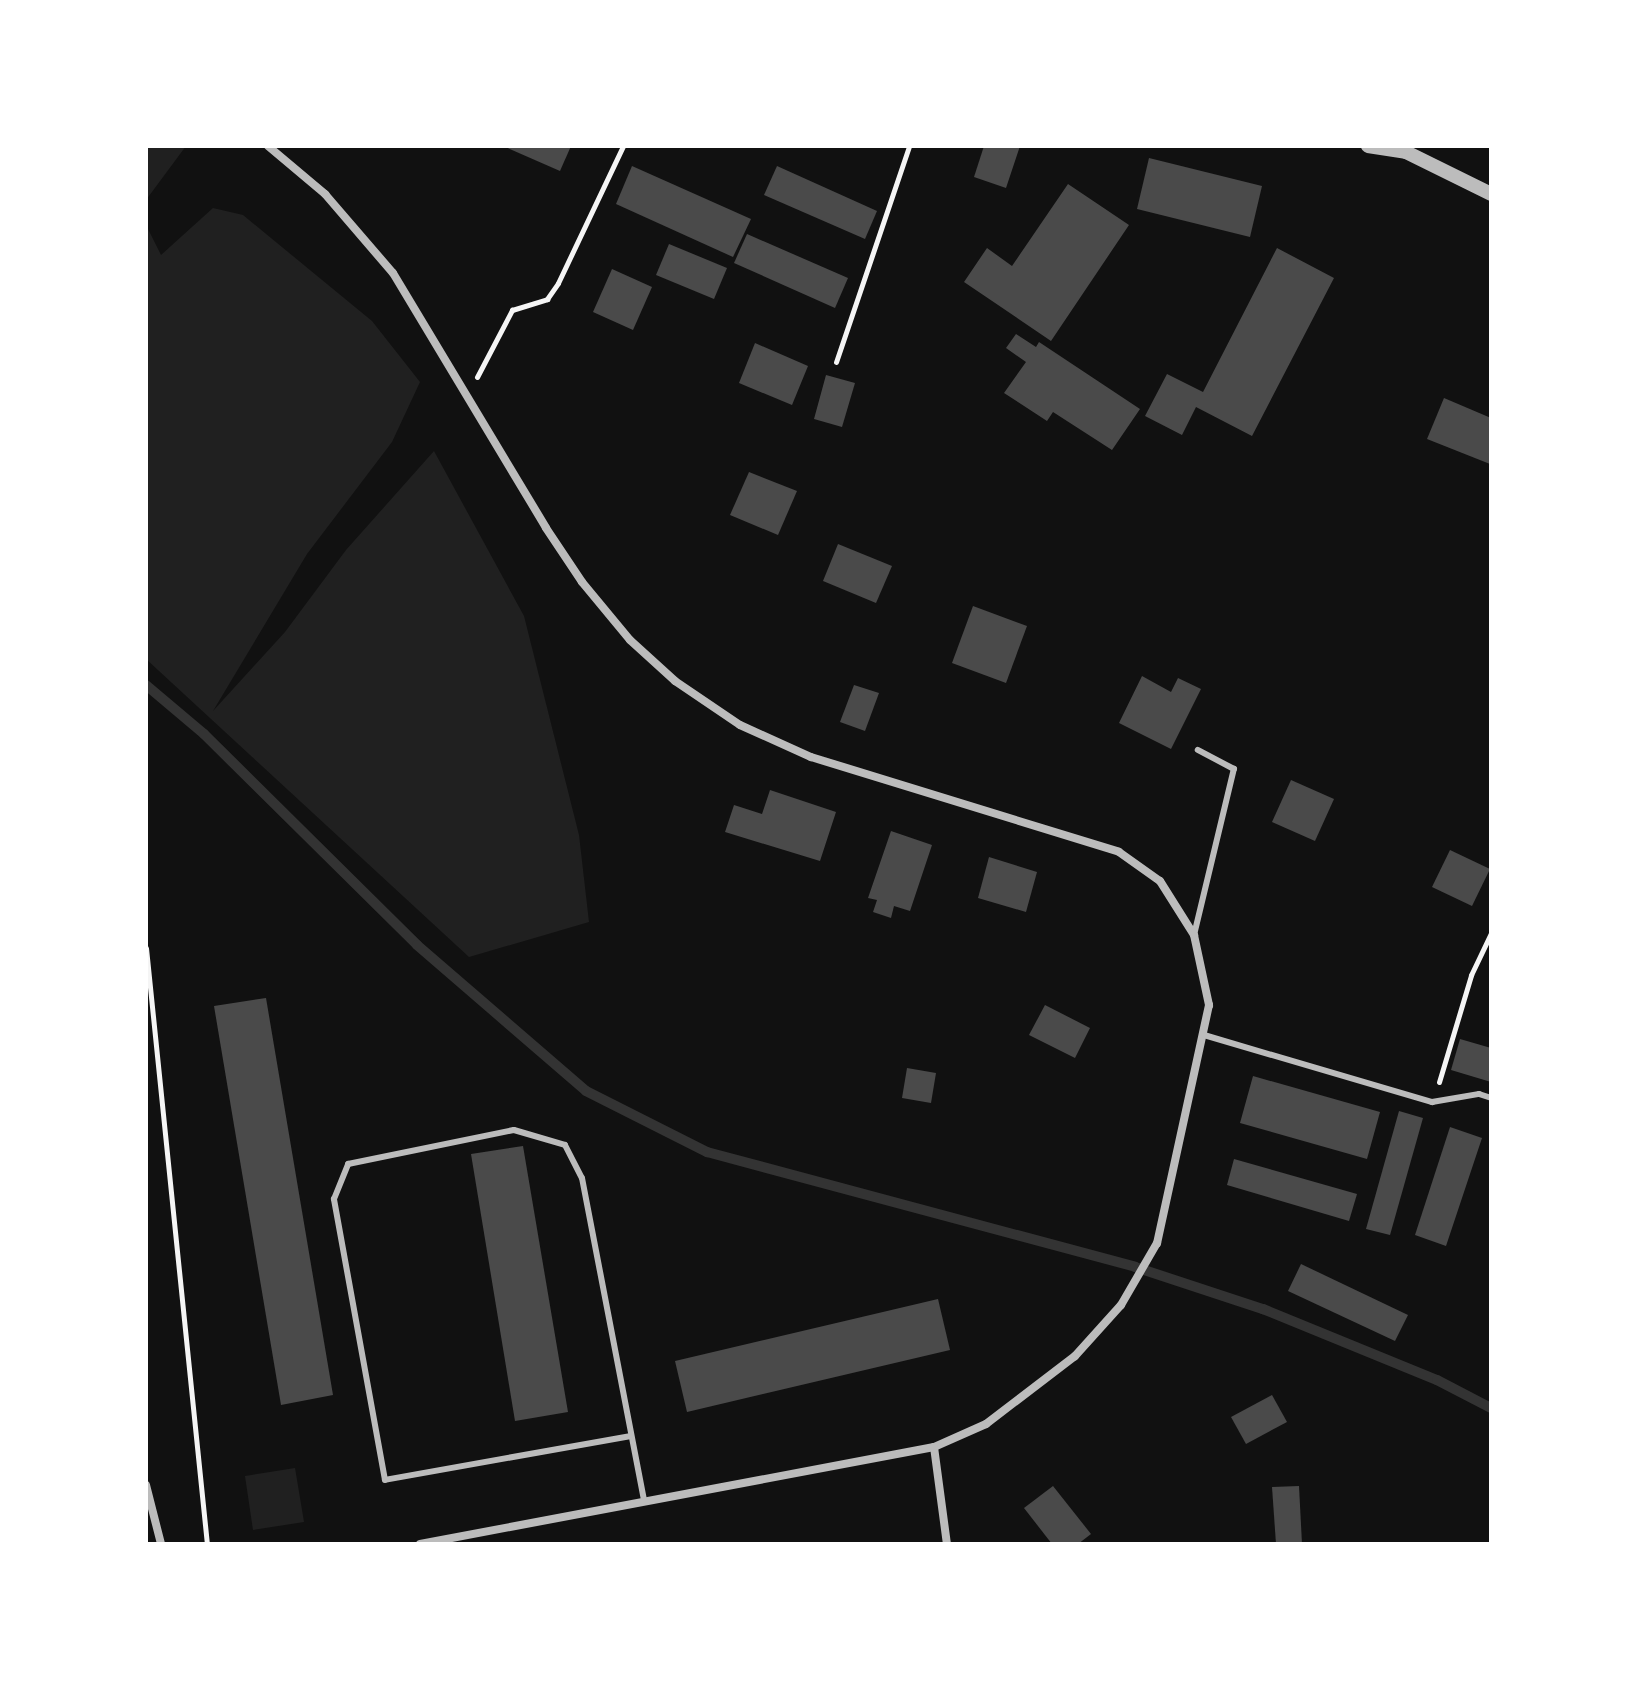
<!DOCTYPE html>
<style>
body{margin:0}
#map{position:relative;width:1637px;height:1690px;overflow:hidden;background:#111;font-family:Georgia,serif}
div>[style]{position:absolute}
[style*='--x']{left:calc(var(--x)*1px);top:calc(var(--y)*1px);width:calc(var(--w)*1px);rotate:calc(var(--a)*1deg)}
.green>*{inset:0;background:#202020}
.stream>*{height:10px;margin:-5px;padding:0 5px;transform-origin:5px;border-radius:5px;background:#333}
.building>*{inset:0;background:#4a4a4a}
.path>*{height:5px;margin:-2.5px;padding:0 2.5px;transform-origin:2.5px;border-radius:2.5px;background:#f5f5f5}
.service>*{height:6px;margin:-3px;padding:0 3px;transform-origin:3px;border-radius:3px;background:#bcbcbc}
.minor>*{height:8px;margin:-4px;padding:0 4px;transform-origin:4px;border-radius:4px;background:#bcbcbc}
.tertiary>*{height:14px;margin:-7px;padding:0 7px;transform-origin:7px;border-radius:7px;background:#bcbcbc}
span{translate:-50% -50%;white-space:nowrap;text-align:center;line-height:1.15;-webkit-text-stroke:8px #fff;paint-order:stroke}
.frame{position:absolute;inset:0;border:148px solid #fff;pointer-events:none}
</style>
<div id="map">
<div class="green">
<i style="clip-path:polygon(146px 146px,186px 146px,146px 200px)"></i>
<i style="clip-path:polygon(213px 208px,243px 215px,372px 321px,420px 382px,392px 442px,307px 554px,213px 711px,285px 632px,346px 550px,434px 451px,524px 616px,579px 835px,589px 922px,469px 957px,146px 659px,146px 225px,161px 255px)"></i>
<i style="clip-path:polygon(295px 1468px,304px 1522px,253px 1530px,245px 1476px)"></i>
</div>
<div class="stream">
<i style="--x:146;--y:685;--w:76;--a:40.2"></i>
<i style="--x:204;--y:734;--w:300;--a:44.7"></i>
<i style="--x:417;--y:945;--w:223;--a:40.8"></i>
<i style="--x:586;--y:1091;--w:136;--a:26.8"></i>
<i style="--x:707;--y:1152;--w:443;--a:15"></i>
<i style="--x:1135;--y:1267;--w:135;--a:18.2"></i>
<i style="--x:1263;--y:1309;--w:188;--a:22.2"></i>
<i style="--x:1437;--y:1380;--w:61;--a:27.4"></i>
</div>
<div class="building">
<i style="clip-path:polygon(503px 146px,571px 146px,560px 171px)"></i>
<i style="clip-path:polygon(984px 146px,1020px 146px,1006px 188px,974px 177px)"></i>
<i style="clip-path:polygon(1149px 158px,1262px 186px,1250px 237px,1137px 209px)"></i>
<i style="clip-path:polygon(632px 166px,751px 219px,733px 257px,616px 204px)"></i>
<i style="clip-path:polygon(777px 166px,877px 211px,865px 239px,764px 195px)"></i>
<i style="clip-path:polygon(1068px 184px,1129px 225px,1051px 341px,964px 282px,987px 248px,1012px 266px)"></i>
<i style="clip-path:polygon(747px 234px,848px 278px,835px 308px,734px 263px)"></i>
<i style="clip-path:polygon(669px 244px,727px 268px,714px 299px,656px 275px)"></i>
<i style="clip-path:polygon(1277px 248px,1334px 278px,1252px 436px,1196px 407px,1182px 435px,1145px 416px,1167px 374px,1203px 392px)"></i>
<i style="clip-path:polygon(612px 269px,652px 287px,633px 330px,593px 312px)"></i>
<i style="clip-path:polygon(1016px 334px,1036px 347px,1039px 342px,1140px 409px,1112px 450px,1053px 412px,1047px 421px,1004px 393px,1026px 362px,1006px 348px)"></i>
<i style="clip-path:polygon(755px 343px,808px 366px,792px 405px,739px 383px)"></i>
<i style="clip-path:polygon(826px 375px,855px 383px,842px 427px,814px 419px)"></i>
<i style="clip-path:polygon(1444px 398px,1491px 418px,1490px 464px,1427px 439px)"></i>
<i style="clip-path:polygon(749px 472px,797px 491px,778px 535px,730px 515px)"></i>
<i style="clip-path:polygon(838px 544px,892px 566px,876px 603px,823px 581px)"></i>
<i style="clip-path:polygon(973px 606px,1027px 626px,1006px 683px,952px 663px)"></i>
<i style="clip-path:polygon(1142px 676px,1171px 692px,1178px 678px,1201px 689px,1171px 749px,1119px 723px)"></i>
<i style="clip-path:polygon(854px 685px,879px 693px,865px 731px,840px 722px)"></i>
<i style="clip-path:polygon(1291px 780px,1334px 799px,1315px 841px,1272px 822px)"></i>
<i style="clip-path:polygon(770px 790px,836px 812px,820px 861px,725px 832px,734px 805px,762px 814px)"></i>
<i style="clip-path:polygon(891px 831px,932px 845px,910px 911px,894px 906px,891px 918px,873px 912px,877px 900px,868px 898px)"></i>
<i style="clip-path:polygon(1450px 850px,1490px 869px,1472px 906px,1432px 887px)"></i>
<i style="clip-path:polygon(989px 857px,1037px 872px,1026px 912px,978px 898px)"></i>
<i style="clip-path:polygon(266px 998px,333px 1395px,281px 1405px,214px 1006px)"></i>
<i style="clip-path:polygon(1045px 1005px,1090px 1028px,1075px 1058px,1029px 1035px)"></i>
<i style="clip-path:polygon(1460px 1039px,1491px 1048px,1491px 1082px,1451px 1070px)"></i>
<i style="clip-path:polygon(907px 1068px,936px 1073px,931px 1103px,902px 1098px)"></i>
<i style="clip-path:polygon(1253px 1076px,1380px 1112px,1367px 1159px,1240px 1123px)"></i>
<i style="clip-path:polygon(1399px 1111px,1423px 1118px,1390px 1235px,1366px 1229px)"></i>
<i style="clip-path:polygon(1450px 1127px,1482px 1138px,1446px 1246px,1415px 1235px)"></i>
<i style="clip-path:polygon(523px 1146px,568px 1412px,515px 1421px,471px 1154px)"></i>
<i style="clip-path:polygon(1234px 1159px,1357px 1194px,1349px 1221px,1227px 1185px)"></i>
<i style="clip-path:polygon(1301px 1264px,1408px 1315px,1395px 1341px,1288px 1291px)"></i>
<i style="clip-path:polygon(938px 1299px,950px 1350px,687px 1412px,675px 1361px)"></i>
<i style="clip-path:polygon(1272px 1395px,1287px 1422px,1246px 1444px,1231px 1417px)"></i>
<i style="clip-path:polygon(1053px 1486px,1091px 1534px,1078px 1544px,1052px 1544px,1024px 1508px)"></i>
<i style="clip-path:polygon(1299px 1486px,1302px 1544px,1276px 1544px,1272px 1487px)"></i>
</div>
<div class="path">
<i style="--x:836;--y:362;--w:228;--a:-71.3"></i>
<i style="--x:477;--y:377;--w:76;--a:-62.4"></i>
<i style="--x:512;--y:310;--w:37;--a:-17"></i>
<i style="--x:547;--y:299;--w:19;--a:-55"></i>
<i style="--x:558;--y:283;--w:152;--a:-64.6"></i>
<i style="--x:146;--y:948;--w:599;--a:84.16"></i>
<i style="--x:1439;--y:1082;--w:112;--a:-73.3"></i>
<i style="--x:1471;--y:975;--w:47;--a:-64.5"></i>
</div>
<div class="service">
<i style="--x:1194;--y:935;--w:171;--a:-76.5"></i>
<i style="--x:1234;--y:769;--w:41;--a:-152.2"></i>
<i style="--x:1204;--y:1035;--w:238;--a:16.4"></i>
<i style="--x:1432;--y:1102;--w:48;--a:-9.7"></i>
<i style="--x:1479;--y:1094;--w:13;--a:18"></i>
<i style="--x:631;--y:1436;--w:250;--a:169.9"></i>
<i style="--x:385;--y:1480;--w:286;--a:-100.3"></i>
<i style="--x:334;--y:1199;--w:38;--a:-68"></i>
<i style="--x:348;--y:1164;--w:169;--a:-11.6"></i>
<i style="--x:514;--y:1130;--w:53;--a:16.4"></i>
<i style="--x:565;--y:1145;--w:37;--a:63"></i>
<i style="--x:582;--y:1178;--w:329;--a:79.1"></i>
</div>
<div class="minor">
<i style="--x:268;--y:146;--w:75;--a:40.1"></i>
<i style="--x:325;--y:194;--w:104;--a:49.3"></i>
<i style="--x:393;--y:273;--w:297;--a:59"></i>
<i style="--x:546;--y:528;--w:65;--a:56.3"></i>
<i style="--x:582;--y:582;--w:75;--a:50.4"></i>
<i style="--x:630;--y:640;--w:61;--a:42.3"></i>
<i style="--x:675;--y:681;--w:78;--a:34.1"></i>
<i style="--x:740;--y:725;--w:78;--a:24.3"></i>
<i style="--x:811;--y:757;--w:322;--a:17.1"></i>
<i style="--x:1119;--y:852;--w:50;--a:35.3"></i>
<i style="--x:1160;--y:881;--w:64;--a:57.8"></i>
<i style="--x:1194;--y:935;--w:72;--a:77.9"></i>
<i style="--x:1209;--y:1005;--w:244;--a:102.3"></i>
<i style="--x:1157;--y:1243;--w:72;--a:120.1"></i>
<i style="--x:1121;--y:1305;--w:69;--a:132"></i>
<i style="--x:1075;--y:1356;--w:112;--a:142.6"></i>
<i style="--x:986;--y:1424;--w:57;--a:156.1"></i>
<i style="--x:934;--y:1447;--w:523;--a:169.31"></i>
<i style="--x:934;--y:1447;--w:98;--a:82.4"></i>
<i style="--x:146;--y:1485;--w:61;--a:75.7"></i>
</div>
<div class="tertiary">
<i style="--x:1368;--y:146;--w:38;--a:9"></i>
<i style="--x:1406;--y:152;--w:95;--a:26.3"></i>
</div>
<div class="frame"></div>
</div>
